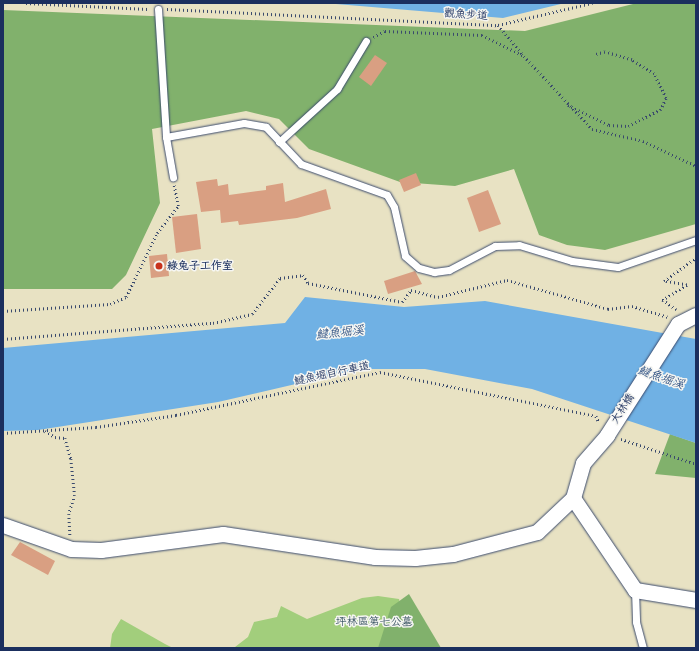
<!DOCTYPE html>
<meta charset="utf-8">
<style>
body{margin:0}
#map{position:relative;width:699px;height:651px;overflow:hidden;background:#e8e2c3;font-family:Kalam,"LXGW WenKai TC",sans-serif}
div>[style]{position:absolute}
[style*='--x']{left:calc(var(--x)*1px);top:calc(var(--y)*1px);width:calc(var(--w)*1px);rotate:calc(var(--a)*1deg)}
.green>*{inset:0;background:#a2ce7c}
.forest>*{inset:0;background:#81b16c}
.water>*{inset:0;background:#70b1e4}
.building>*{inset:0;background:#d99f82}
.path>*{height:2.5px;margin-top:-1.25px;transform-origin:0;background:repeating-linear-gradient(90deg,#3a4a6d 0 1px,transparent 0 4px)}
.roads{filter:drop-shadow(0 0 1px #3a4a6d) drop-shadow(0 0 1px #3a4a6d)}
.lane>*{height:7px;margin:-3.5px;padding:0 3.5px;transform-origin:3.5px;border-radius:3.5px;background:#fff}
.street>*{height:15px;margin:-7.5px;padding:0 7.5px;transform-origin:7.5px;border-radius:7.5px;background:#fff}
.dots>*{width:11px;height:11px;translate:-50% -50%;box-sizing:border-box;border:2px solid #f6f6f2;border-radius:50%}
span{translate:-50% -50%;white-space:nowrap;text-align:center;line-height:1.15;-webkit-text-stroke:3px #f6f6f2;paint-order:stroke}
.street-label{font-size:11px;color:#1b2f5e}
.poi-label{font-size:11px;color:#1b2f5e;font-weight:700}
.left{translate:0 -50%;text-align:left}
.park-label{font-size:11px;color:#3d5766}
.water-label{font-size:12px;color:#355686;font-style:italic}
.frame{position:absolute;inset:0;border:4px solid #1b2f5e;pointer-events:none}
</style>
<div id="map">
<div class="green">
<i style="clip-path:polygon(378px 596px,399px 599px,410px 648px,198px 648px,235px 647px,248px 637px,254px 622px,277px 617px,281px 606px,307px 619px,362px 598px)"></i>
<i style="clip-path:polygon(121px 619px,165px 644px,173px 648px,110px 648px,112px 634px)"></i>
</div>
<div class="forest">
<i style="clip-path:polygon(637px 3px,696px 3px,696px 224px,605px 250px,567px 245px,539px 235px,514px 169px,455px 186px,400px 182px,309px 149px,279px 119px,246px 111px,152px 129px,160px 203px,126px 275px,112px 289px,3px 289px,3px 10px,525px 31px)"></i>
<i style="clip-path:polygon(670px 434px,696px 443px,696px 478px,655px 474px)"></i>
<i style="clip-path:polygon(409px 594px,441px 648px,378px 648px,391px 607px)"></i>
</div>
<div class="water">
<i style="clip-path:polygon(324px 3px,565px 3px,503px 18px)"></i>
<i style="clip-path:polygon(305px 297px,404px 307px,485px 301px,696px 339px,696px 443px,532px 389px,425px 369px,360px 369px,218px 402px,38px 430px,3px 431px,3px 348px,285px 323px)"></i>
</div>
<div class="building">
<i style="clip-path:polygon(375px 55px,387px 63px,371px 86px,359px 77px)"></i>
<i style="clip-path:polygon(416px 173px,421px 185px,404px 192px,399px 180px)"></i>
<i style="clip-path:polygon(217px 179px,218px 186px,228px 184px,229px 195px,266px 190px,266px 186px,283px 183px,285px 202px,326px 189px,331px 209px,297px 218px,239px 225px,238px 221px,221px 223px,220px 210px,201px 212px,196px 182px)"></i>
<i style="clip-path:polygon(488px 190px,501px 224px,479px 232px,467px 198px)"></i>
<i style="clip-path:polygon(197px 214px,201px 249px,176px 253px,172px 217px)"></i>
<i style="clip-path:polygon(167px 254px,169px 276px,151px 278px,149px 256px)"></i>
<i style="clip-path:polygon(415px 271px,422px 284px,388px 294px,384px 281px)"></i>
<i style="clip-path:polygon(20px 542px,55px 561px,48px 575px,11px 555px)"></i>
</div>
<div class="path">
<i style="--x:26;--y:3;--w:122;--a:2.8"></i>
<i style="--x:167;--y:9;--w:331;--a:2.8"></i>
<i style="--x:498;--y:25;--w:97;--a:-13.2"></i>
<i style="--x:498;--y:25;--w:38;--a:50"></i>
<i style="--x:373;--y:37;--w:13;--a:-27"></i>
<i style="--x:385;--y:31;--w:97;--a:2.4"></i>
<i style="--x:482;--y:35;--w:47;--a:26.6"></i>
<i style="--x:524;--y:56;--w:100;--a:47"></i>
<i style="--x:592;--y:129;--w:52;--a:13.2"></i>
<i style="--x:643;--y:141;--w:59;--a:25.3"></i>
<i style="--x:568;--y:105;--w:46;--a:26"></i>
<i style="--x:609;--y:125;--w:19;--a:3"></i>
<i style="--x:628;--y:126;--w:36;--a:-27"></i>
<i style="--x:660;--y:110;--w:13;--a:-63"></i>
<i style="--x:666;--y:98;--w:27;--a:-117"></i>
<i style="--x:654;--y:74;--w:26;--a:-148"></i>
<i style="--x:632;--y:60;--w:28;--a:-163"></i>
<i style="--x:605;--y:52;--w:11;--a:165"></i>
<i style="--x:676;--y:310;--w:17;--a:-144"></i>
<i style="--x:662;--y:300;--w:29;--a:-31"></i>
<i style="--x:687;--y:285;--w:23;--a:-170"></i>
<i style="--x:664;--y:281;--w:39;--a:-36"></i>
<i style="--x:3;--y:311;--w:107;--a:-3.7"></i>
<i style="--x:110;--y:304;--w:17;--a:-24"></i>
<i style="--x:126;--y:297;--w:71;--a:-64.2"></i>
<i style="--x:157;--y:233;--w:34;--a:-52"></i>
<i style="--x:178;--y:206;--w:21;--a:-101"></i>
<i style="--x:3;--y:339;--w:211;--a:-4.4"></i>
<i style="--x:213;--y:323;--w:40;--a:-13"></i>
<i style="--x:252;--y:314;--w:46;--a:-52.1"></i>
<i style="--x:280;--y:278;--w:23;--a:-7"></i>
<i style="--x:303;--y:275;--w:9;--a:58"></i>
<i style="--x:308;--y:283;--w:96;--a:11.4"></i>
<i style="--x:402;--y:302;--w:15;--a:-53"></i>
<i style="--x:411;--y:290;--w:28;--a:15"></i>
<i style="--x:438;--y:297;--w:71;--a:-13.8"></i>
<i style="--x:507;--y:280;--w:105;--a:16"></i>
<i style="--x:608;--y:309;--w:24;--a:-7"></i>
<i style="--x:632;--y:306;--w:37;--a:17"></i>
<i style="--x:45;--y:431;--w:12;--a:31"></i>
<i style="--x:55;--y:437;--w:10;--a:6"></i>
<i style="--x:65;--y:438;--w:22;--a:74"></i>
<i style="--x:71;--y:459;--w:36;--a:84"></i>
<i style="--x:75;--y:495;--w:20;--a:108"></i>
<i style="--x:69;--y:514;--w:21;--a:87"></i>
<i style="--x:3;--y:433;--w:93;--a:-3.7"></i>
<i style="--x:96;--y:427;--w:81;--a:-8.5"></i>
<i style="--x:176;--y:415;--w:208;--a:-11.9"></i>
<i style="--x:380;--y:372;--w:220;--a:11.5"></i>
<i style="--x:596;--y:416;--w:7;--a:63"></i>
<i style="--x:621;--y:439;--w:79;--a:18.4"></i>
</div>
<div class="roads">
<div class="lane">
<i style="--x:158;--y:9;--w:128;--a:86.4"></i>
<i style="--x:166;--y:137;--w:41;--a:80.1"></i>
<i style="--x:166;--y:137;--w:79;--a:-10.2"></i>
<i style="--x:244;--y:123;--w:22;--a:10"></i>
<i style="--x:266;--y:127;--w:51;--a:46.6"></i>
<i style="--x:301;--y:164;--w:91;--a:19.8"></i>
<i style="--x:387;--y:195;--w:14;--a:60"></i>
<i style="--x:394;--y:207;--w:50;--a:77.3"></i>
<i style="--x:405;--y:256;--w:18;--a:41"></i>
<i style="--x:419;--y:268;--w:16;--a:15"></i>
<i style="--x:434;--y:272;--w:15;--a:-8"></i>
<i style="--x:449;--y:270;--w:52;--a:-27.6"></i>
<i style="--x:495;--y:246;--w:24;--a:-2"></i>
<i style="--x:519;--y:245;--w:55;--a:16.8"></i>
<i style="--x:572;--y:261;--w:46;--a:7.4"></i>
<i style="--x:618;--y:267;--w:83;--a:-19.1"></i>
<i style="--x:279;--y:142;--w:79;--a:-42.4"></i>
<i style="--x:337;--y:89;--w:56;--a:-58.9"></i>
<i style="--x:635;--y:590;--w:32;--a:88"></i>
<i style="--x:636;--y:622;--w:27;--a:75"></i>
</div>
<div class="street">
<i style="--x:573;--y:498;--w:111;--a:56"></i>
<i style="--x:635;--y:590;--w:62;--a:9.3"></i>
<i style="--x:3;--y:525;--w:72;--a:19.4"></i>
<i style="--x:71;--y:549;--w:30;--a:2"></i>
<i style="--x:101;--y:550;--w:123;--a:-7.5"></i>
<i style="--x:223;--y:534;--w:154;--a:8.6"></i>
<i style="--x:375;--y:557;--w:40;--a:1.4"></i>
<i style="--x:415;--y:558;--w:38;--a:-6"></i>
<i style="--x:453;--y:554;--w:87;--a:-14.7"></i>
<i style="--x:537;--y:532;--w:50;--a:-43.4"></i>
<i style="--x:573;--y:498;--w:36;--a:-74"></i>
<i style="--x:583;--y:463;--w:37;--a:-49"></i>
<i style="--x:607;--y:435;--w:132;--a:-57.4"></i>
<i style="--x:678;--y:324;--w:20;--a:-27"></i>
</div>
</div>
<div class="dots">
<i style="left:159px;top:266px;background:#c8321e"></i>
</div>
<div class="street-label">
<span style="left:466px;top:15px;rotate:4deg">觀魚步道</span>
<span style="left:332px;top:374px;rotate:-12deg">𩻸魚堀自行車道</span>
<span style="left:623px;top:409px;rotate:-57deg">大林橋</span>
</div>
<div class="poi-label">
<span class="left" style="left:167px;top:266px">綠兔子工作室</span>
</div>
<div class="park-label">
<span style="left:374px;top:622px">坪林區第七公墓</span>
</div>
<div class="water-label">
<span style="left:340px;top:333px;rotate:-6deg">𩻸魚堀溪</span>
<span style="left:661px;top:378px;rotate:19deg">𩻸魚堀溪</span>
</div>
<div class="frame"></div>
</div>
